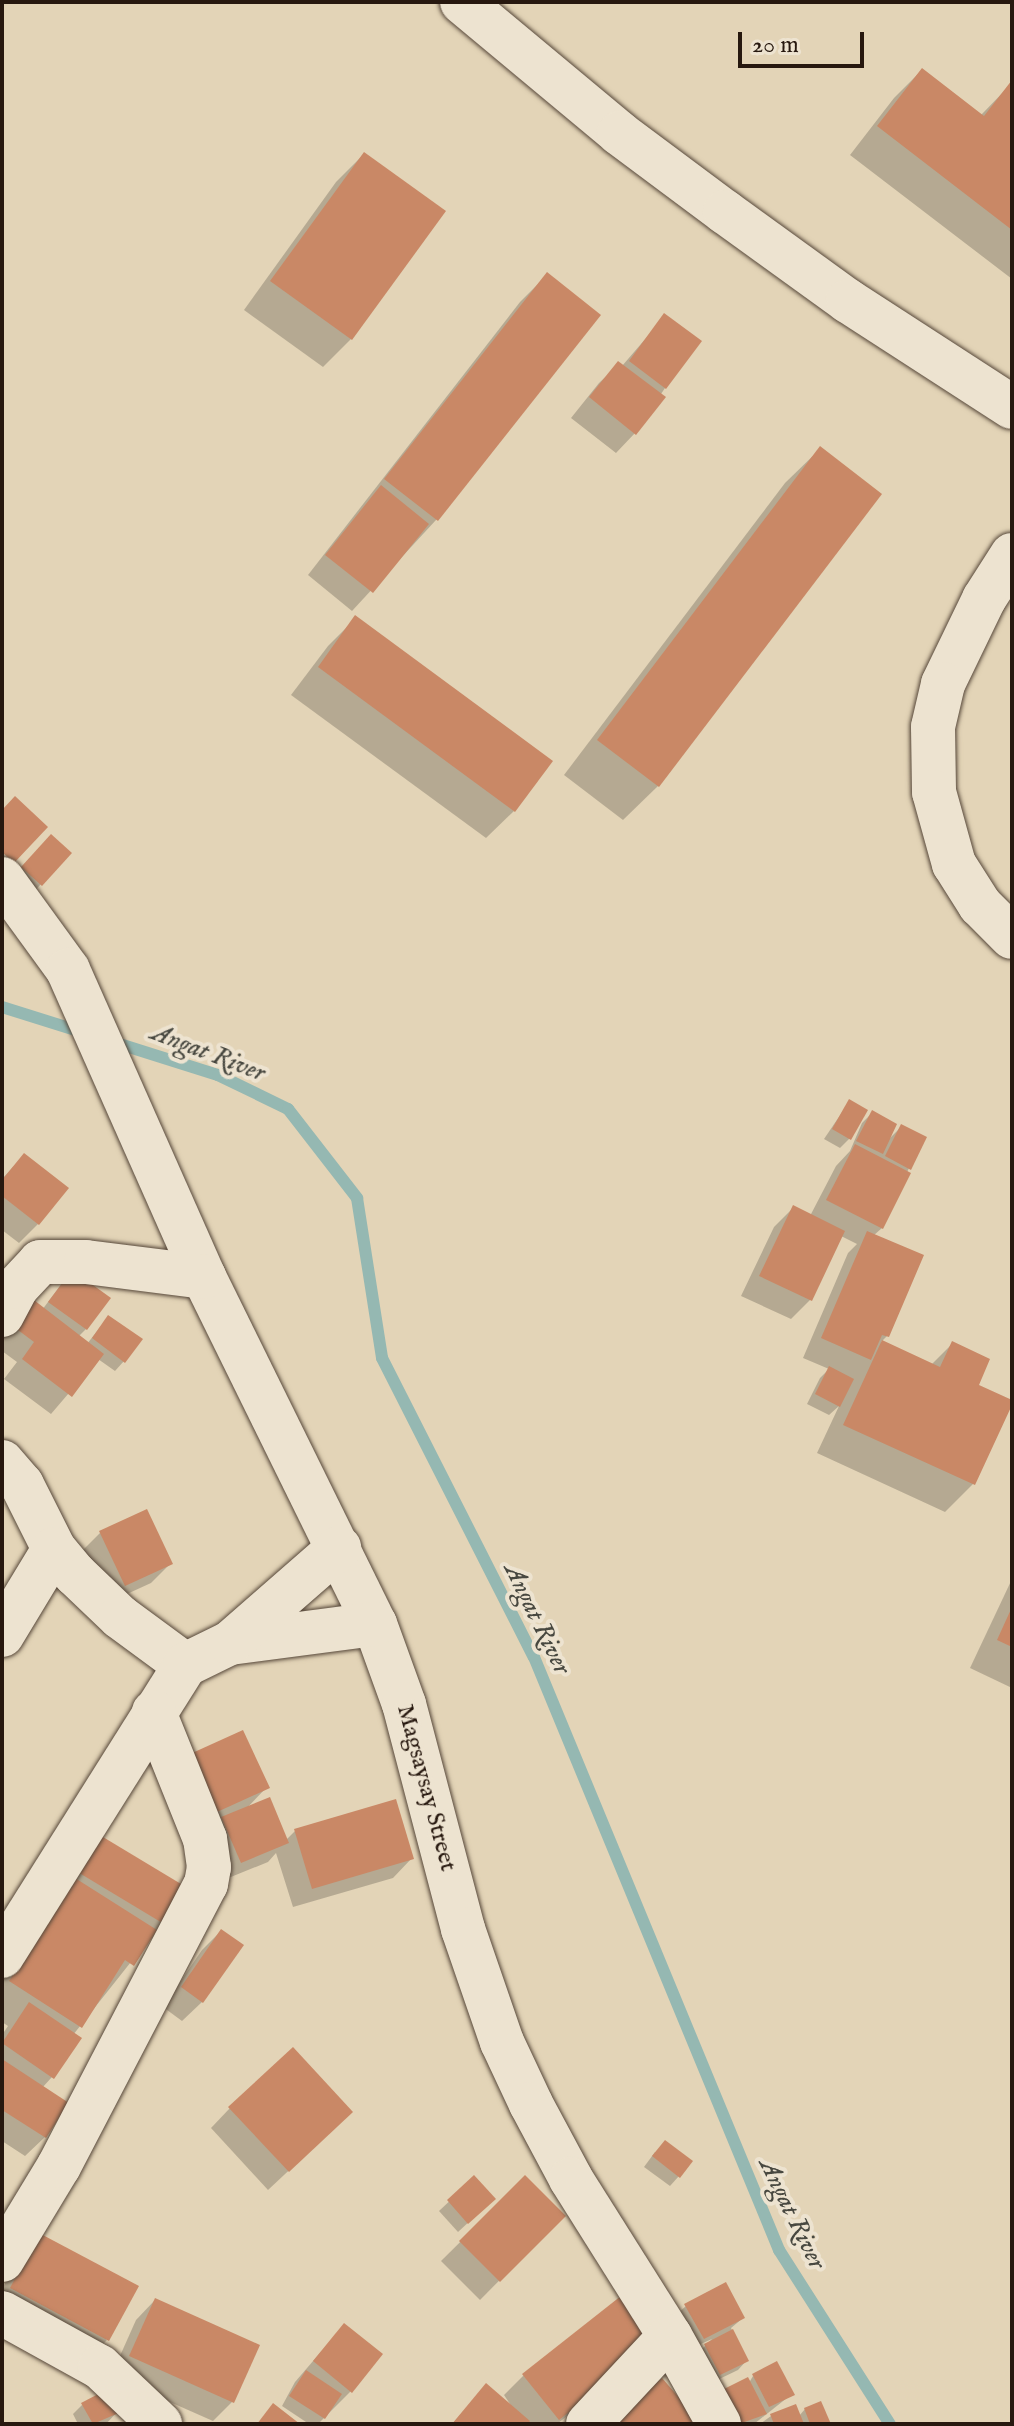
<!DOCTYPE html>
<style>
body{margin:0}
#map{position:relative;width:1014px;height:2426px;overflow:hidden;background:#e3d4b7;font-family:"IM FELL English",serif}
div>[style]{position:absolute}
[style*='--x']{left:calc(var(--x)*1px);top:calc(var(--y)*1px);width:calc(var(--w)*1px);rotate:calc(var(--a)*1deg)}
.shadow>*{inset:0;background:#0003}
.stream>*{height:12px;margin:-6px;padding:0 6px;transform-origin:6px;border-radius:6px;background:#95b8b2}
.building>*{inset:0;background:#c98866}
.roads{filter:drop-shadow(0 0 2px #564739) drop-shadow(0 0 2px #564739)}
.minor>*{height:44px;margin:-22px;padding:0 22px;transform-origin:22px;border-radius:22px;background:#ede3d0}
span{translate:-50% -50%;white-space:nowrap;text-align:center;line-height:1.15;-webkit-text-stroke:8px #ede3d0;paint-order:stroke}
.street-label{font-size:24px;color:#27180f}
.water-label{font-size:26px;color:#484840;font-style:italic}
.frame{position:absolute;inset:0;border:4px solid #27180f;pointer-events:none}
.scale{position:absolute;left:738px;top:32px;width:126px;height:36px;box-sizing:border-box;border:4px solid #27180f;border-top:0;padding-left:10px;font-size:24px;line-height:28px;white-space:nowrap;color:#27180f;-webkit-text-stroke:6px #ede3d0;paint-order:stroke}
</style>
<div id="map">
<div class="shadow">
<i style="clip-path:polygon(922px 70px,981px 115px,1012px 83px,1012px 279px,850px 155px,894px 98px)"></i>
<i style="clip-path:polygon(364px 154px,351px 339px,323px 367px,244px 310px,336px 182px)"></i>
<i style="clip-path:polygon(548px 274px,599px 315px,436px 520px,352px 611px,308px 575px,520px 302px)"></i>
<i style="clip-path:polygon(665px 316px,665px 388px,635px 433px,616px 453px,571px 418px,599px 383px,619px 364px,622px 366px)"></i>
<i style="clip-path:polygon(820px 449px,658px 786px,623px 820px,564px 775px,785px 483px)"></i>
<i style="clip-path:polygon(356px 618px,514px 811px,486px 838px,291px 695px,328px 646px)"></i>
<i style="clip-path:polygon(41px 846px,41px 884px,32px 894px,14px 878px)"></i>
<i style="clip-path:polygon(849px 1102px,849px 1139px,840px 1148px,824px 1139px)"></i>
<i style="clip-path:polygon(872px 1113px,888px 1140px,902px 1126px,909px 1168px,882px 1228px,873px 1236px,887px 1336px,881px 1342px,931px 1365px,953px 1343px,976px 1386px,973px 1484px,945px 1512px,817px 1453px,839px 1406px,829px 1415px,807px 1404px,820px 1378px,829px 1369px,803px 1358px,848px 1253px,857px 1244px,841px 1236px,810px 1300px,791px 1319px,741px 1296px,774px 1227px,793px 1208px,810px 1216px,836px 1166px,850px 1151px,862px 1123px)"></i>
<i style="clip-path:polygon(24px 1155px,38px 1224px,19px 1243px,2px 1230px,2px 1179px)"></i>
<i style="clip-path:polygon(63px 1282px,86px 1329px,78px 1337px,87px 1344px,108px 1317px,124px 1361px,115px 1371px,98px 1359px,51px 1414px,4px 1379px,17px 1362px,2px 1351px,2px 1331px,42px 1310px)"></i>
<i style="clip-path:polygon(100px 1533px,171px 1563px,151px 1583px,105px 1604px,81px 1552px)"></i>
<i style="clip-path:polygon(1012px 1579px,1012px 1688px,970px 1668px)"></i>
<i style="clip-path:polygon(172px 1775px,267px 1787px,246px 1809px,286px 1840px,295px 1831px,412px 1858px,393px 1878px,293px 1907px,276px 1853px,268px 1862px,221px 1881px,203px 1838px,222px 1819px,198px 1830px)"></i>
<i style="clip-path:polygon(79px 1856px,168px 1926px,146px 1943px,73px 2035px,52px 2077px,42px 2088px,66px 2104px,45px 2137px,25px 2156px,2px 2141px,2px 2035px,8px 2026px,2px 2022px,2px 1979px)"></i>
<i style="clip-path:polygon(221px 1931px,202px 2002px,182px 2021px,163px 2007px,202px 1950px)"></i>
<i style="clip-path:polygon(230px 2108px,331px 2131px,268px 2190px,211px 2128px)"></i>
<i style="clip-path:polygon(655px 2152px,679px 2176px,670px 2186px,644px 2167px)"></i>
<i style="clip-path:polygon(474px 2178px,484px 2208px,458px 2232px,439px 2211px)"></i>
<i style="clip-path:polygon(525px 2178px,563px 2216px,480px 2300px,441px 2261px)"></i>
<i style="clip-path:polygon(20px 2255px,107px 2340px,88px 2359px,2px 2313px,2px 2289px)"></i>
<i style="clip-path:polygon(155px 2300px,232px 2402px,213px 2421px,111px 2376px,136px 2320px)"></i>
<i style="clip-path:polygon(686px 2306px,743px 2318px,731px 2328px,747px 2360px,738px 2370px,711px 2383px,696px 2355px,712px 2339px,694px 2347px,676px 2315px)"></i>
<i style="clip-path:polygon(344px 2325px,351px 2391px,318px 2424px,309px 2424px,282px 2406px,295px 2382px)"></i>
<i style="clip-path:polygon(641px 2357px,557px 2424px,452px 2424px,486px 2386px,514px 2410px,504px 2395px,524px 2375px)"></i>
<i style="clip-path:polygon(753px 2376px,792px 2394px,754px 2424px,725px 2424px)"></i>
<i style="clip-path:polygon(82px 2405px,118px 2411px,106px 2424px,78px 2424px,73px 2414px)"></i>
<i style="clip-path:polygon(805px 2409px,829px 2424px,760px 2424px,771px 2416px,799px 2416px)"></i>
</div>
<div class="stream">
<i style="--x:2;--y:1007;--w:87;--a:17.4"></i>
<i style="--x:110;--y:1041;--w:113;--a:17.5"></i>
<i style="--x:218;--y:1075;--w:78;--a:25.9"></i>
<i style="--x:288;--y:1109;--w:113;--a:52.2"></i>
<i style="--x:357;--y:1198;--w:162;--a:81.1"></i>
<i style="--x:382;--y:1358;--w:335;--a:63.1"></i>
<i style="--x:534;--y:1657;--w:642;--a:67.55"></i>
<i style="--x:779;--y:2250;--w:206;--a:57.5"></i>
</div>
<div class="building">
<i style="clip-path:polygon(922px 68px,984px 116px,1012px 80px,1012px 230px,877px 126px)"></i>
<i style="clip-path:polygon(364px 152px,446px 211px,352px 340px,270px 281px)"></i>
<i style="clip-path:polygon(547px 272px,601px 315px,438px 521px,384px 479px)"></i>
<i style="clip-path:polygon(664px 313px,702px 341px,666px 389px,629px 361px)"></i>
<i style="clip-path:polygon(618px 361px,666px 397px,636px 435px,589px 397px)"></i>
<i style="clip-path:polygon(820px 446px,882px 494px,659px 787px,597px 740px)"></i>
<i style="clip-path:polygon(381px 485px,429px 524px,373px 593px,325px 555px)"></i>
<i style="clip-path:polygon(355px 615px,553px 761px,515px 812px,318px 667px)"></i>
<i style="clip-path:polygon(15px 796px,48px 827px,14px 863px,2px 852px,2px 810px)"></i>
<i style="clip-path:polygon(51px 834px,72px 853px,42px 886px,21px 867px)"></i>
<i style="clip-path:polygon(849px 1099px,868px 1110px,851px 1140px,832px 1129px)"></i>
<i style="clip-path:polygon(872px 1110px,897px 1124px,883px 1154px,856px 1141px)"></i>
<i style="clip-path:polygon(901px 1124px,927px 1137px,911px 1170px,885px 1156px)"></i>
<i style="clip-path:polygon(855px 1144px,911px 1173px,883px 1229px,826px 1200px)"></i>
<i style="clip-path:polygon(24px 1153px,69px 1188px,39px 1225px,2px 1196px,2px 1180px)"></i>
<i style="clip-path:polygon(793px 1205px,845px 1231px,812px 1301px,759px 1276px)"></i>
<i style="clip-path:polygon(867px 1231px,924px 1255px,889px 1337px,882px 1335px,871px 1360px,821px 1338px)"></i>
<i style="clip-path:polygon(72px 1270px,111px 1298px,87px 1330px,48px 1302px)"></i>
<i style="clip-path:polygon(30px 1297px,104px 1354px,72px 1397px,22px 1359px,34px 1342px,10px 1324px)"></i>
<i style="clip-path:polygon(108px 1315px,143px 1339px,125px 1363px,92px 1338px)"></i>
<i style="clip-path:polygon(882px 1340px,940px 1367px,952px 1341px,990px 1359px,979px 1385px,1012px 1400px,1012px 1405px,975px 1485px,843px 1425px)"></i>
<i style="clip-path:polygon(829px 1366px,854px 1379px,840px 1407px,815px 1394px)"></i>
<i style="clip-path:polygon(147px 1509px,173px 1564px,125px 1586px,99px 1531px)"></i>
<i style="clip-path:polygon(1012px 1607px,1012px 1647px,997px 1640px)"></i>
<i style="clip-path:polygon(243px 1730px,270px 1788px,217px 1812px,190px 1754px)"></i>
<i style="clip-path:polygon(270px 1797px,289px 1843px,241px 1863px,221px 1817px)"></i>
<i style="clip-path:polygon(396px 1799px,414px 1859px,312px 1889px,294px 1829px)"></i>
<i style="clip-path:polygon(98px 1834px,191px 1890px,169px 1927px,76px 1871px)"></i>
<i style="clip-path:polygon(75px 1878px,157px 1930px,134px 1966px,125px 1960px,82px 2028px,9px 1981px)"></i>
<i style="clip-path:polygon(221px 1929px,244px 1945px,203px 2003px,181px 1987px)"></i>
<i style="clip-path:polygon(29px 2002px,82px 2038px,54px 2079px,2px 2043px)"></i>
<i style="clip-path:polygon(293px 2047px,353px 2112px,289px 2172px,228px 2107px)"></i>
<i style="clip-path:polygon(2px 2059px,69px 2103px,46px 2138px,2px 2110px)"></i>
<i style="clip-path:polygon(665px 2140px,693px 2161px,680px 2178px,652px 2156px)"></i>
<i style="clip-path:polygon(474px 2175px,496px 2199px,468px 2224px,447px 2200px)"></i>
<i style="clip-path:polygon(525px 2175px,566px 2216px,500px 2282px,459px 2241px)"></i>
<i style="clip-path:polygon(39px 2233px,139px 2286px,109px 2341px,10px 2288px)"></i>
<i style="clip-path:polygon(726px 2282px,745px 2318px,704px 2339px,684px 2304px)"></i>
<i style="clip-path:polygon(626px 2292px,663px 2338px,559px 2420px,522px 2374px)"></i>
<i style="clip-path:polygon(155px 2298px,260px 2345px,234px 2403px,129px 2356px)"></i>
<i style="clip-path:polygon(344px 2323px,383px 2354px,352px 2393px,313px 2361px)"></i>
<i style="clip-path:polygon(733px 2329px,749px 2361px,720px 2375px,704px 2344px)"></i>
<i style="clip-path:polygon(777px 2361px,795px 2395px,769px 2407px,752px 2374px)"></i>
<i style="clip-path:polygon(306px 2370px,342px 2394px,325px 2419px,289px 2396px)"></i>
<i style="clip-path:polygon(748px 2377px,767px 2414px,739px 2424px,722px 2390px)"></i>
<i style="clip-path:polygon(662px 2378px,702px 2424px,609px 2424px)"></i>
<i style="clip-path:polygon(486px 2383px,530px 2421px,528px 2424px,452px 2424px)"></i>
<i style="clip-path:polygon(108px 2389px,121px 2412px,93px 2424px,81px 2403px)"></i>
<i style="clip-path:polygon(821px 2401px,831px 2424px,810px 2424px,804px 2408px)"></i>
<i style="clip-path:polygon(273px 2403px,300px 2424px,257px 2424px)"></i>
<i style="clip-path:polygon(796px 2404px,804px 2424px,774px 2424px,770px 2414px)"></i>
</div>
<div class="roads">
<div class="minor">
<i style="--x:462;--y:2;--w:204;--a:39.8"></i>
<i style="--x:619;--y:133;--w:132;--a:36.7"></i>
<i style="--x:725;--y:212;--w:152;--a:35.9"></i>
<i style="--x:848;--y:301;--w:195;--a:32.9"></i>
<i style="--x:1012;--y:555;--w:52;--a:122.5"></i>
<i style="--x:984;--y:599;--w:94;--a:115.8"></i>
<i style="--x:943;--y:684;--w:44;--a:103.1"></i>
<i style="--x:933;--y:727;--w:65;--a:89.1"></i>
<i style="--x:934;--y:792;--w:75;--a:74.5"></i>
<i style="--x:954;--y:864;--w:49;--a:57.6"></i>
<i style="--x:980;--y:905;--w:45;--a:45"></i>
<i style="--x:2;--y:879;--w:112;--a:54"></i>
<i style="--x:68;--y:970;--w:336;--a:66.1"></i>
<i style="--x:204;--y:1277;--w:387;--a:63.8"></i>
<i style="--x:375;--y:1624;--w:85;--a:70.1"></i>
<i style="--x:404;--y:1704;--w:233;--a:75.3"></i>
<i style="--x:463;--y:1929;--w:120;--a:71"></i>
<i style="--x:502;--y:2042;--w:68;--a:64.9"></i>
<i style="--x:531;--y:2104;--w:85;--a:61.9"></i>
<i style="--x:571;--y:2179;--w:186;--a:57.8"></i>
<i style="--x:670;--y:2336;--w:101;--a:60.9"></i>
<i style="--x:2;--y:1315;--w:32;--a:-62"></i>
<i style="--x:17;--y:1287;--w:34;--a:-47"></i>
<i style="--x:40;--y:1262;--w:46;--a:0"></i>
<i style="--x:86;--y:1262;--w:119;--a:7.2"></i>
<i style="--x:2;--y:1462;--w:30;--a:49"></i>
<i style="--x:22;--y:1485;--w:72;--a:63.4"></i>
<i style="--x:54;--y:1549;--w:33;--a:50"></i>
<i style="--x:75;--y:1574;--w:62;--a:43.7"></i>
<i style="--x:120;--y:1617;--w:81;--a:36.4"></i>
<i style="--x:2;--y:1635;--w:100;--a:-58.8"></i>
<i style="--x:230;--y:1643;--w:146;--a:-7.5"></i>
<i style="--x:2;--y:1956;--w:344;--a:-57.8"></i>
<i style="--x:185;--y:1665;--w:50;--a:-26.1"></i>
<i style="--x:230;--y:1643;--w:145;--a:-41.1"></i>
<i style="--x:2;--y:2260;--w:110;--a:-58.8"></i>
<i style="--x:59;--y:2166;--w:318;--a:-62.5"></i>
<i style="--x:206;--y:1884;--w:17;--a:-80"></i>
<i style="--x:209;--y:1867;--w:28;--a:-98"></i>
<i style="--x:205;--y:1839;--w:137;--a:-111.9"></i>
<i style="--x:2;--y:2313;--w:112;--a:28.9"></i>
<i style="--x:100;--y:2367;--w:83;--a:43.5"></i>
<i style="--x:588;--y:2424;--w:120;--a:-47"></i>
</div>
</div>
<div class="street-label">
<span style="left:426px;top:1788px;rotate:75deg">Magsaysay Street</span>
</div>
<div class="water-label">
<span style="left:208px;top:1053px;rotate:21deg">Angat River</span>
<span style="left:537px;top:1619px;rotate:64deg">Angat River</span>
<span style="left:792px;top:2214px;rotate:64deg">Angat River</span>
</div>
<div class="frame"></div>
<div class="scale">20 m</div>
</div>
